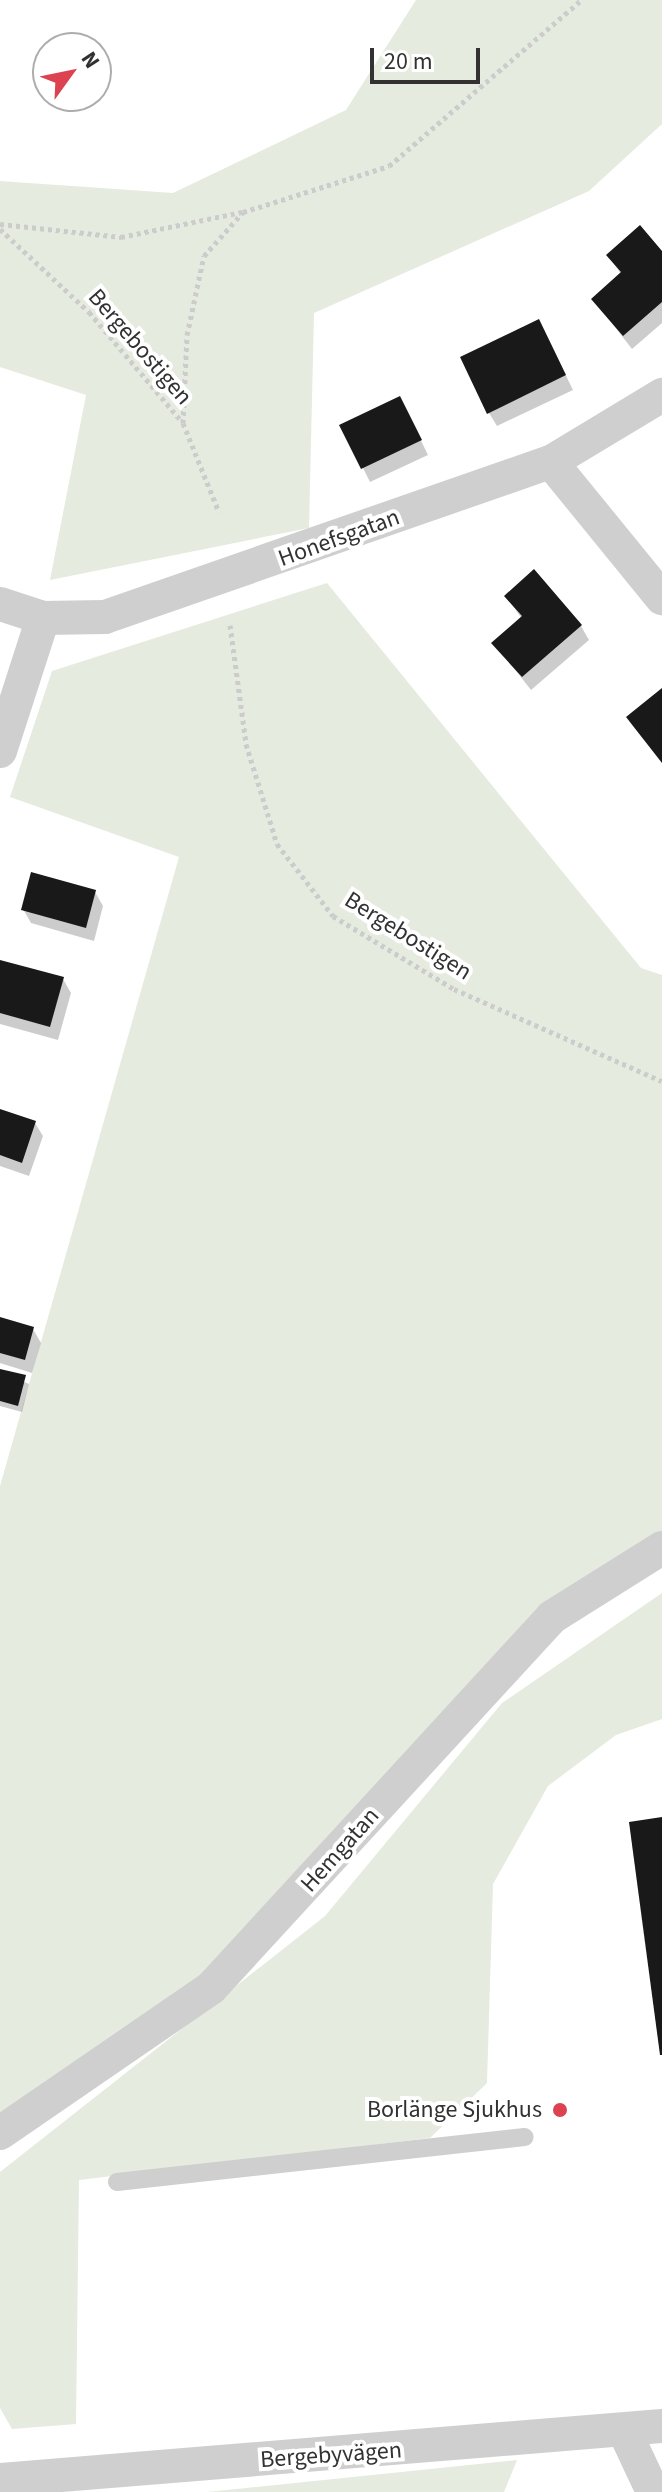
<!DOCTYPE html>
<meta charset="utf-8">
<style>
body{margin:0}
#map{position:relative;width:662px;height:2492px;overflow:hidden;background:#fff;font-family:"Source Sans 3",sans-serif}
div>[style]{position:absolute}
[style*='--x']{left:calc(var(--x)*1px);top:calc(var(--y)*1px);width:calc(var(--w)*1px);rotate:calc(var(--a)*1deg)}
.green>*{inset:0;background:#e5ebdf}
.shadow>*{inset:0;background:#0003}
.building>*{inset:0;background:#191919}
.path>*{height:5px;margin-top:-2.5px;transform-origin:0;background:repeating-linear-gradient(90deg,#ccc 0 4px,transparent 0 8px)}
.service>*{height:18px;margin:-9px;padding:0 9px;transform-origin:9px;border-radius:9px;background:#cfcfcf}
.minor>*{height:34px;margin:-17px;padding:0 17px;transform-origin:17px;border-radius:17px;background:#cfcfcf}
.dots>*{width:22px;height:22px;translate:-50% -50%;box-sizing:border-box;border:4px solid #fff;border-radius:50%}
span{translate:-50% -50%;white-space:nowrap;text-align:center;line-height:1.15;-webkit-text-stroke:8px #fff;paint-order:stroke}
.street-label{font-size:24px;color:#323232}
.poi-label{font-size:24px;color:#323232}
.right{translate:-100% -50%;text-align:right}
.north{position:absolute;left:32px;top:32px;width:80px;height:80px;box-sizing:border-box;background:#fff;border:2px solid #adadad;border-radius:50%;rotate:57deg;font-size:22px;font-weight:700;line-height:32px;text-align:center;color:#323232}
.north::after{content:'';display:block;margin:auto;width:28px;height:36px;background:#dc4250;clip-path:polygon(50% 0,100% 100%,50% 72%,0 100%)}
.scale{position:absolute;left:370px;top:48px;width:110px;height:36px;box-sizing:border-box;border:4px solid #323232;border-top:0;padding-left:10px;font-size:24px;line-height:28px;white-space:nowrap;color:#323232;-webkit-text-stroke:6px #fff;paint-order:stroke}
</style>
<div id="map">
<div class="green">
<i style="clip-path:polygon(416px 0,662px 0,662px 124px,589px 191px,314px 313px,309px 528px,50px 580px,86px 395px,0 367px,0 181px,173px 193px,346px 110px)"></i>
<i style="clip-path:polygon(327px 583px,641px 968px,662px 975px,662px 1535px,206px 1973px,0 2116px,0 1486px,179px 857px,10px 797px,52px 671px)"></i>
<i style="clip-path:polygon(662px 1593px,662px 1719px,616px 1735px,548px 1786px,493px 1884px,487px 2083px,430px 2138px,79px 2180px,76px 2424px,12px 2429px,0 2408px,0 2172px,325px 1916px,502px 1703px)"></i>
<i style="clip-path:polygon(517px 2460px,504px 2492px,207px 2492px)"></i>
</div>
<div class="shadow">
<i style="clip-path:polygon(662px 254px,662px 323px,632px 349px,593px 299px,621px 274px,608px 255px)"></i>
<i style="clip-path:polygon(546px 335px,573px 390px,497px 426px,489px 413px)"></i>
<i style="clip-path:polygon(407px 412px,428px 455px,370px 482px,342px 426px)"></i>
<i style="clip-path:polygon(506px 596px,581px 626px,589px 640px,531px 690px,494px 643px,522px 619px)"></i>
<i style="clip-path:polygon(95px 892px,103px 906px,94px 941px,31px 923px,23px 909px)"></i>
<i style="clip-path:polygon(0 962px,63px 979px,71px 993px,58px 1040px,0 1024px)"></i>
<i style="clip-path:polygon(0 1111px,35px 1123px,43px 1136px,29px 1176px,0 1166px)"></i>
<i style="clip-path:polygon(0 1319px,33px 1329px,41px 1343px,32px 1373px,0 1363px)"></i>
<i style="clip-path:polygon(0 1371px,29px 1384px,22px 1412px,0 1406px)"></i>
</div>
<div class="building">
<i style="clip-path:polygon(640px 225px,662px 251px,662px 302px,623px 336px,591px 299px,621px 272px,606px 255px)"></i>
<i style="clip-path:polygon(539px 319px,566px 375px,487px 414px,460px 357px)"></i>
<i style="clip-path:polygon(400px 396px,422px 440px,361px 469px,339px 425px)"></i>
<i style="clip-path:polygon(534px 569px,582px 625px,522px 677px,491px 643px,522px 616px,504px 596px)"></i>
<i style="clip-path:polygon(662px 688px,662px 763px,626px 717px)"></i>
<i style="clip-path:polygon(31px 872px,96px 890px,86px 928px,21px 910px)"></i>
<i style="clip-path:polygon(0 960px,64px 977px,50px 1027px,0 1013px)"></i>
<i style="clip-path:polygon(0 1109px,36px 1121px,22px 1163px,0 1155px)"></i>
<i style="clip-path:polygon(0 1317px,34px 1327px,25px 1360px,0 1353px)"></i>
<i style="clip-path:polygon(0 1369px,26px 1375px,18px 1406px,0 1401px)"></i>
<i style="clip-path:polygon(662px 1817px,662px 2055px,660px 2055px,629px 1822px)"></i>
</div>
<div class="path">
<i style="--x:0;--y:224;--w:122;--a:6.1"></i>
<i style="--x:121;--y:237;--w:124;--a:-11.7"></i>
<i style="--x:0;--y:229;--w:122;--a:43"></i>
<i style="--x:89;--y:312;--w:145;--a:49.7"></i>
<i style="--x:183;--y:423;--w:96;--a:68"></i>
<i style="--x:183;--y:423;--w:88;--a:-87.4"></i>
<i style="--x:187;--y:335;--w:81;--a:-77.9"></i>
<i style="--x:204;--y:256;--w:59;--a:-48.4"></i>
<i style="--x:243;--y:212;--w:153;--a:-17.5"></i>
<i style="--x:389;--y:166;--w:254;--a:-40.8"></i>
<i style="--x:230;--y:625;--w:120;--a:82.3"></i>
<i style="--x:246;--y:744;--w:105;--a:72.8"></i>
<i style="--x:277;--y:844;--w:91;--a:52.1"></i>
<i style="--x:333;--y:916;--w:141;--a:31.1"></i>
<i style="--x:454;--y:989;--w:227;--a:23.9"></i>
</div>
<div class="service">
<i style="--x:117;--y:2182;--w:410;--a:-6.3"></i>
</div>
<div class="minor">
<i style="--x:551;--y:462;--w:176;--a:50.8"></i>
<i style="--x:0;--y:604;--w:45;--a:18"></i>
<i style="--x:43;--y:618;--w:62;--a:-0.9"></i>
<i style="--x:105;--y:617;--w:472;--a:-19.2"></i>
<i style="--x:551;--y:462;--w:130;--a:-31.1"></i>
<i style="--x:0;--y:751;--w:140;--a:-72.1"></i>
<i style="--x:0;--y:2133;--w:256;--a:-34.5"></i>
<i style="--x:211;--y:1988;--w:504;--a:-47.41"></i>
<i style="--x:552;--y:1617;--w:130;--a:-32.1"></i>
<i style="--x:624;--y:2430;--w:68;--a:64.9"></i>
<i style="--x:0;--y:2480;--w:664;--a:-4.66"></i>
</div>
<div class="dots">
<i style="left:560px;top:2110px;background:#dc4250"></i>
</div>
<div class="street-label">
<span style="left:140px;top:347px;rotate:49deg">Bergebostigen</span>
<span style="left:339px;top:538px;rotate:-20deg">Honefsgatan</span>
<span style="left:408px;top:936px;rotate:32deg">Bergebostigen</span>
<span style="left:340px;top:1850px;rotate:-48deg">Hemgatan</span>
<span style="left:331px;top:2455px;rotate:-4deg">Bergebyvägen</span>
</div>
<div class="poi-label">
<span class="right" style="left:542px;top:2110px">Borlänge Sjukhus</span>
</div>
<div class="north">N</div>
<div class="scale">20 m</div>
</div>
